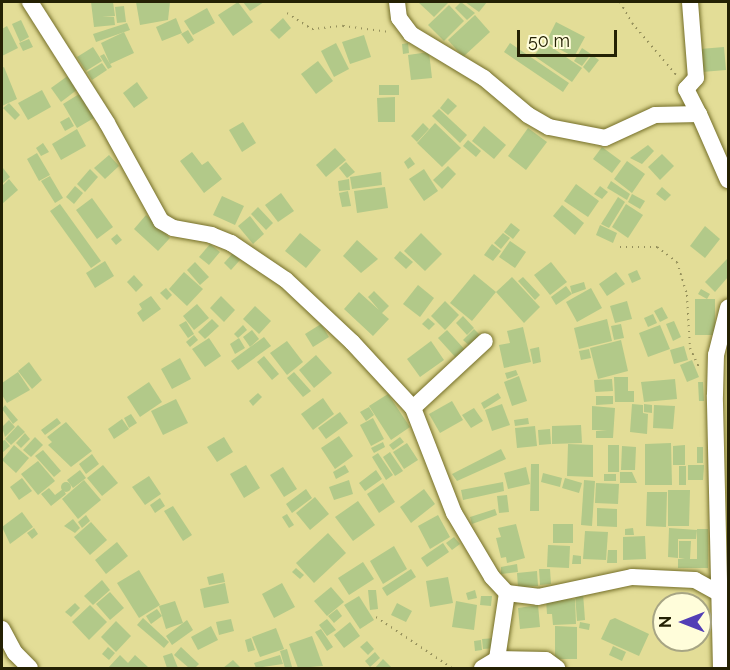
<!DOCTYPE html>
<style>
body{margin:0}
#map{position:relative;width:730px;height:670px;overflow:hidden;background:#e3dd97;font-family:Raleway,sans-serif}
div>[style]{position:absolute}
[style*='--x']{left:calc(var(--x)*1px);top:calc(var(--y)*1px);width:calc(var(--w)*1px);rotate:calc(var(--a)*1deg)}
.built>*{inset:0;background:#d8d283}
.building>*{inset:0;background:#b2c989}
.round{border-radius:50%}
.path>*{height:2px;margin-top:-1px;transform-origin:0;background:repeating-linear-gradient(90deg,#96915c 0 1.5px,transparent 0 6px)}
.roads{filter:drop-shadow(0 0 2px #746e28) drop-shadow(0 0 2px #746e28)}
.minor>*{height:16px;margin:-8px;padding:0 8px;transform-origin:8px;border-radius:8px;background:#fff}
span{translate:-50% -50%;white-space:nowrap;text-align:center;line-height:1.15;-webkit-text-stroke:4.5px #fffdda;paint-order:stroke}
.frame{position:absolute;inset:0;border:3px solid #242104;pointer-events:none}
.north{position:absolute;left:652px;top:592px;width:60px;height:60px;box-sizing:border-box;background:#fffdda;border:2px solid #a7a584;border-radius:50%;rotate:270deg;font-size:16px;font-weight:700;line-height:24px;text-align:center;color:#242104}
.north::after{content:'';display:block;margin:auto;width:21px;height:27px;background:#523eb6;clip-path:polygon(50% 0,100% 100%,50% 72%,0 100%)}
.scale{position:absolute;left:517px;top:30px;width:100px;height:27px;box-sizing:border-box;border:3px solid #242104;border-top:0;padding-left:8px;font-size:18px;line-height:21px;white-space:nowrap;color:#242104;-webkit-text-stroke:4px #fffdda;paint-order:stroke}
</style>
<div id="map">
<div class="built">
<i style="clip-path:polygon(728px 348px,728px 668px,725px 405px)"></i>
</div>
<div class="building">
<i style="clip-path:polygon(91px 2px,113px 2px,115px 16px,102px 17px,114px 17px,115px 25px,94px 27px)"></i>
<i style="clip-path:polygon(136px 2px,170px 2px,168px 20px,140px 25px)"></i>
<i style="clip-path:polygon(238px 2px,253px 22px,233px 36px,218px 15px)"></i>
<i style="clip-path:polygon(243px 2px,264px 2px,250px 11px)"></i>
<i style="clip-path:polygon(418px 2px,447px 2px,448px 3px,434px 17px)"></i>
<i style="clip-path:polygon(461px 2px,475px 13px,467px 20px,455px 8px)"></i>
<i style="clip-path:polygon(465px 2px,487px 2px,479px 12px)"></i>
<i style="clip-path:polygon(449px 5px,464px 21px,444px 41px,428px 25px)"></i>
<i style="clip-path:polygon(124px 6px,126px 22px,117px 23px,115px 7px)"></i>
<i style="clip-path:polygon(207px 8px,215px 23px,193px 35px,184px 21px)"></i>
<i style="clip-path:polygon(475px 15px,490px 32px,463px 57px,448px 40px)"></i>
<i style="clip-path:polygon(176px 18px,182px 33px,162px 41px,156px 27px)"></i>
<i style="clip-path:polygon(283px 18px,291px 28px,279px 39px,270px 30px)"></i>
<i style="clip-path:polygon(21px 20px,29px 37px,20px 42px,12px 24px)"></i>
<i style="clip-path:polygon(556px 22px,585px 37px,574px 57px,546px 42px)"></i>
<i style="clip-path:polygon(127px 23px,130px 30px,96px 42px,93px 34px)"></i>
<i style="clip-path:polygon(7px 26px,18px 48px,2px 56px,2px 29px)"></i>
<i style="clip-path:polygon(188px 30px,194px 40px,188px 44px,181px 34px)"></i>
<i style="clip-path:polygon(124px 32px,134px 53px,110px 64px,101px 43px)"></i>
<i style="clip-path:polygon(364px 35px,371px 57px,350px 64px,342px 42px)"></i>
<i style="clip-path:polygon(29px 39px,33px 47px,23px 51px,19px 43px)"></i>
<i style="clip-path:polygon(544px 42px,582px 68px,572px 82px,534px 56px)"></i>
<i style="clip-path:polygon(336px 43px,349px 69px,334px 77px,321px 51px)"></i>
<i style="clip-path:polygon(408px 43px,409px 53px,403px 54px,402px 44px)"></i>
<i style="clip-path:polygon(510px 43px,569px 83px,563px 92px,504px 52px)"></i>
<i style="clip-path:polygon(93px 47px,102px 61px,86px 71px,77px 57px)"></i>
<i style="clip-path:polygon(724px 47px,726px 70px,702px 72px,700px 49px)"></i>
<i style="clip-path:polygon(582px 48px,591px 54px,582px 66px,574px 61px)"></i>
<i style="clip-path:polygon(429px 52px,432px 78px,411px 80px,408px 55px)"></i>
<i style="clip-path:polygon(104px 54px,112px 67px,108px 69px,100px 56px)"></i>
<i style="clip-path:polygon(592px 55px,599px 60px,589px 73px,583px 67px)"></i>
<i style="clip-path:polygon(318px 61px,333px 81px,316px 94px,301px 74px)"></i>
<i style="clip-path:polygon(102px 63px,107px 70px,92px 80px,87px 72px)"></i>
<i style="clip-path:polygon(4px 67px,17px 99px,2px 106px,2px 68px)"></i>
<i style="clip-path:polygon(69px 75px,78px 89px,61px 102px,51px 88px)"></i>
<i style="clip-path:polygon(137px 82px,148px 98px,134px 108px,123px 93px)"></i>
<i style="clip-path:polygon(379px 85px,399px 85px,399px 95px,379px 95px)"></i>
<i style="clip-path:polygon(42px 90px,51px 107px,28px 120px,18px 103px)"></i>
<i style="clip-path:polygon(84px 91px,99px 115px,77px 128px,63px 104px)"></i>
<i style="clip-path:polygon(395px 97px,395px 122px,378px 122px,377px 98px)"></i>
<i style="clip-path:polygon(448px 98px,457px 106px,448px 115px,440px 108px)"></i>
<i style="clip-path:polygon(9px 103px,20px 115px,15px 120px,3px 108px)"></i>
<i style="clip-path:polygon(439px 109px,467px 135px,460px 143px,432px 116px)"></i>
<i style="clip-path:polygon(69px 117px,74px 126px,65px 131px,60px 122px)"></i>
<i style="clip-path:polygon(243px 122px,256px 143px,242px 152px,229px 130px)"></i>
<i style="clip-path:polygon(423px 123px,429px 129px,417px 142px,411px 136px)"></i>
<i style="clip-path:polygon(435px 123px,461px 148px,442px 167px,417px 143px)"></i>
<i style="clip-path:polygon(484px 126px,506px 145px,494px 159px,472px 141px)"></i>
<i style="clip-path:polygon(528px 128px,547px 142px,526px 170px,508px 156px)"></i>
<i style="clip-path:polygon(77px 129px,86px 146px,61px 160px,52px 144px)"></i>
<i style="clip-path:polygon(468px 140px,481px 151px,476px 157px,463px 146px)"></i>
<i style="clip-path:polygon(43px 143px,49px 152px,41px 156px,36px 148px)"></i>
<i style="clip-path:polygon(648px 145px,654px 151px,642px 164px,630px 158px)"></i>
<i style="clip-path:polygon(602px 147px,621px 161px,612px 173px,593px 159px)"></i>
<i style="clip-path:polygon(335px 148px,346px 160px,326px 177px,316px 165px)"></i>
<i style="clip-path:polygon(192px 152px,202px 165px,208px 161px,222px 179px,204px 193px,180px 161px)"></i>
<i style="clip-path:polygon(37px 153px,50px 175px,39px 181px,27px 159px)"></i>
<i style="clip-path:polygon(662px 154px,674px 166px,660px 180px,648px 167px)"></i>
<i style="clip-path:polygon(109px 155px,119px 166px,105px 179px,94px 168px)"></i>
<i style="clip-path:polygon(410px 157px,415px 164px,408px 169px,404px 162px)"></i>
<i style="clip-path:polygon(627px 161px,645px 174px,632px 193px,614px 179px)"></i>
<i style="clip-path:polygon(346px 162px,355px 172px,347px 178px,339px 168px)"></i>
<i style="clip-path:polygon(448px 166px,456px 174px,442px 189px,433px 180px)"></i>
<i style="clip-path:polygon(3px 168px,10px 177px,2px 184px,2px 169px)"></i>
<i style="clip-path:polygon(90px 169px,98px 177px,85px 192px,77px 184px)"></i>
<i style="clip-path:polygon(424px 169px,438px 191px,424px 201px,409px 179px)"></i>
<i style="clip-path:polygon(381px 172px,382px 185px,352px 189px,350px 177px)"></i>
<i style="clip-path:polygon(50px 176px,63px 198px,55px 203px,41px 181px)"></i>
<i style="clip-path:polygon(9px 179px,18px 190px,2px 204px,2px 186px)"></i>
<i style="clip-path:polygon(349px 179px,350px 190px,339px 191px,338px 181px)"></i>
<i style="clip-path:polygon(611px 181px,630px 194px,627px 200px,607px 188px)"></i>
<i style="clip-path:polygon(576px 184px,599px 201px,588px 217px,564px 201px)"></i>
<i style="clip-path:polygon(75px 186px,83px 193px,74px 204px,66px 197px)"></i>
<i style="clip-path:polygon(600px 186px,608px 192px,602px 199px,594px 194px)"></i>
<i style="clip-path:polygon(385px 187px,388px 208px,357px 213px,354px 191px)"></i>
<i style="clip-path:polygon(662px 187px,671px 195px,665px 201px,656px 194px)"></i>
<i style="clip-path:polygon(348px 191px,351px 206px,342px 207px,339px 193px)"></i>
<i style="clip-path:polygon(281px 193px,294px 211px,278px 222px,265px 205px)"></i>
<i style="clip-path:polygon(632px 194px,645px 201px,640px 209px,628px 202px)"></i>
<i style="clip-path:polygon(222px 196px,244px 206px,235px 225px,213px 215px)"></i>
<i style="clip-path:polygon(618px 197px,625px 202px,609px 228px,601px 224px)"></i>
<i style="clip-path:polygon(92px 198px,113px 227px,97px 239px,76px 210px)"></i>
<i style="clip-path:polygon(60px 204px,101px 261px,91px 268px,50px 211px)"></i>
<i style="clip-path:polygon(626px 204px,643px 215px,628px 238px,612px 227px)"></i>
<i style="clip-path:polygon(562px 205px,584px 223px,575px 235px,553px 216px)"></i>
<i style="clip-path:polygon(258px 207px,273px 223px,266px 230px,251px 214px)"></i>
<i style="clip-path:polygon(146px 215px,170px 238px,158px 251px,134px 229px)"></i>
<i style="clip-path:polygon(250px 216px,264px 234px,253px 244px,238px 226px)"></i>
<i style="clip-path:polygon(511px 223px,520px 230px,513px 239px,504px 232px)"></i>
<i style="clip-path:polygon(600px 225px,617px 233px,613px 243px,596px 235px)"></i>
<i style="clip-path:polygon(705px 226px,720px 239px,705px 258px,690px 246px)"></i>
<i style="clip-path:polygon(300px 233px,321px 250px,306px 268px,285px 251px)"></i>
<i style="clip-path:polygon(421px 233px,442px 254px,425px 271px,404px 251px)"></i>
<i style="clip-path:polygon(503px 233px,510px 238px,501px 249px,494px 243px)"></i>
<i style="clip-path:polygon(117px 234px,122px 240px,116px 245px,111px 239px)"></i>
<i style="clip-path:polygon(357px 240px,378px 259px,361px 273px,343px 256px)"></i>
<i style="clip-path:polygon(510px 241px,526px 252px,515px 268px,499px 257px)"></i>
<i style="clip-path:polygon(210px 244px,220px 252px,209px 265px,199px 257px)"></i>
<i style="clip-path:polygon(492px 244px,501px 251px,493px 261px,484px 255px)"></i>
<i style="clip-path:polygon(400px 251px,413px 262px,406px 269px,394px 258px)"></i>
<i style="clip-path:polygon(233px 253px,240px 260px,231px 270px,224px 263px)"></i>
<i style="clip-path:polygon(727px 259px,728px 277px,715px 292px,705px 282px)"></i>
<i style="clip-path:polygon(105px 261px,114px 276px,95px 288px,86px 273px)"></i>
<i style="clip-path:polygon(195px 262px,209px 277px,200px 285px,187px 270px)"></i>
<i style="clip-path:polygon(551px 262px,567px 282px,550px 295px,534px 275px)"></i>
<i style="clip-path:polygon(637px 270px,641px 279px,632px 283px,628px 274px)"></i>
<i style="clip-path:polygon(184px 272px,203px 289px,187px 306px,169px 289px)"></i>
<i style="clip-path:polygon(616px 272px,625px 284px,607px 296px,599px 284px)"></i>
<i style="clip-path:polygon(474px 274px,496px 292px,472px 321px,450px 303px)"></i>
<i style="clip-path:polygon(134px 275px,143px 285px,136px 292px,127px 282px)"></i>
<i style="clip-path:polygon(512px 277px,540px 307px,524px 323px,496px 292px)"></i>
<i style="clip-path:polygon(523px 277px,540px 295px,535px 300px,518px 281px)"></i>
<i style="clip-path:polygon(584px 282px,586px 289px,572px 294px,570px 286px)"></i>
<i style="clip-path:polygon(418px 285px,434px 298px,420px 317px,403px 304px)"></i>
<i style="clip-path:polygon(566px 286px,572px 294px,556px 305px,551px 297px)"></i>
<i style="clip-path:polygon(166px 288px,172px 295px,167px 300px,160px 293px)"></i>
<i style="clip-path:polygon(591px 288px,602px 308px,577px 322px,566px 302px)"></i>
<i style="clip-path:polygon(701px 289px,710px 294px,707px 299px,698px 294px)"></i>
<i style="clip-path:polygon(374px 291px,389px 306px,382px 313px,389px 319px,373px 336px,344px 309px,359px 292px,379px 310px,368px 297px)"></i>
<i style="clip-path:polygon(151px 296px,161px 309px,143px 322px,137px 313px,142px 309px,139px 304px)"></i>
<i style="clip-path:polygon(221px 296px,235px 310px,224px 322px,210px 308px)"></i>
<i style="clip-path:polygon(695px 299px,715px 299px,715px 335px,695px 335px)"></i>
<i style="clip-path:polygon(445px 301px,459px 315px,445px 330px,431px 316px)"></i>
<i style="clip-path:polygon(627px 301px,632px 319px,615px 323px,610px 306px)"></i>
<i style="clip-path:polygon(197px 304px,209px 318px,194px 330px,183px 316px)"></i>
<i style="clip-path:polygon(255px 306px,271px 321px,259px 334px,243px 319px)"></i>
<i style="clip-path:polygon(662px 307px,668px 318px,660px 322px,654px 311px)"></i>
<i style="clip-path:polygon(653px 314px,657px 323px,648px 327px,644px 318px)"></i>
<i style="clip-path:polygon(463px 316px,474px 328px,467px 335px,456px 323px)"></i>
<i style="clip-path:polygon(428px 318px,435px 324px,429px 330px,422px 324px)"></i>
<i style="clip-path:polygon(212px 319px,219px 326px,205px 339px,198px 332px)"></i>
<i style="clip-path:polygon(607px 319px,612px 341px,579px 349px,574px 328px)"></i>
<i style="clip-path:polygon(186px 321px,194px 334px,188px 338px,179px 325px)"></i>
<i style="clip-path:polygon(674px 321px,681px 337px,673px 341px,666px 324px)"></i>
<i style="clip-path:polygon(321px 324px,329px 337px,313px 347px,305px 334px)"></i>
<i style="clip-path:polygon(621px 324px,624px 338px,614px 340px,611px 326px)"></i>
<i style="clip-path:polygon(243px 325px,247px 330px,238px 338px,234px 334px)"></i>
<i style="clip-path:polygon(660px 325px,670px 349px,648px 357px,639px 333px)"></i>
<i style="clip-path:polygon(523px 327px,531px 362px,504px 368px,499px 345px,510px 343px,507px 331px)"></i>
<i style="clip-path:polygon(474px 329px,482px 337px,471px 347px,463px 340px)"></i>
<i style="clip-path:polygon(252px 330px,259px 339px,250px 347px,243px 337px)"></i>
<i style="clip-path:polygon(447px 330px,466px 351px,457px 359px,438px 338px)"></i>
<i style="clip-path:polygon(194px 335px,198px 340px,190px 347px,186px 342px)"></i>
<i style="clip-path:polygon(264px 337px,271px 346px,238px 370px,231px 361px)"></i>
<i style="clip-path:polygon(209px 338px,221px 356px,205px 367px,192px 349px)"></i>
<i style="clip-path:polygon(239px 338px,245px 348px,235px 354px,230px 344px)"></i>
<i style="clip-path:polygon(621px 340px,628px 371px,598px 379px,590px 348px)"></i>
<i style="clip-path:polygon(287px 341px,303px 362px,287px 375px,270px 353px)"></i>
<i style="clip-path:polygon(431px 341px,444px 360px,420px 377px,407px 359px)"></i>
<i style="clip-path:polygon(684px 346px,688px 360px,674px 364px,670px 350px)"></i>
<i style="clip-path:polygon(539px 347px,541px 362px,533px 364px,530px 349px)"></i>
<i style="clip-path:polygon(589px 349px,591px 358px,581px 360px,579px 351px)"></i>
<i style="clip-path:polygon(316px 355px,332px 373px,314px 388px,299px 370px)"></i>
<i style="clip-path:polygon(264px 356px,279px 374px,272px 380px,257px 362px)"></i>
<i style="clip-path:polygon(180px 358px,191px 379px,172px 389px,161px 369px)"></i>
<i style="clip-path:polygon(692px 360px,699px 377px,687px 382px,680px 365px)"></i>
<i style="clip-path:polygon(29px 362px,42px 380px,32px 389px,18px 371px)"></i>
<i style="clip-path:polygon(516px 370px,518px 375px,507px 379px,505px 373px)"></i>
<i style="clip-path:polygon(18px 372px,30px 390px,7px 403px,2px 395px,2px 383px)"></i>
<i style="clip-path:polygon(294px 372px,311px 391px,303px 397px,287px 378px)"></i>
<i style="clip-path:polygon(519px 376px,527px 401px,512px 406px,504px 382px)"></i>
<i style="clip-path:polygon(614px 377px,628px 377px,628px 391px,634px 391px,634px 402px,615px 402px)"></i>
<i style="clip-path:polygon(612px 379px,613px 391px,595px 392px,594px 380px)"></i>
<i style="clip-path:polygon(675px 379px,677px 399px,644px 402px,641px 382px)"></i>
<i style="clip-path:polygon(149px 382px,162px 402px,140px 417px,127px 397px)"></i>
<i style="clip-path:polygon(698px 382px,703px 382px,704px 401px,699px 401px)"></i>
<i style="clip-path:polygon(258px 393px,262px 397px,253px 406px,249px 401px)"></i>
<i style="clip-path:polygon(498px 393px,501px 398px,484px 409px,481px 403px)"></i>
<i style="clip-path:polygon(388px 394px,410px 427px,391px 440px,369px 406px)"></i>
<i style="clip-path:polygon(596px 396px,613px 396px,613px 404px,596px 405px)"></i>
<i style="clip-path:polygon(323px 398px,334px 414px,313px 430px,301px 414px)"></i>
<i style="clip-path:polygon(176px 399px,188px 423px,163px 435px,151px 411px)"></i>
<i style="clip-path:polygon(452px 401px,463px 420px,440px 433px,429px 414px)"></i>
<i style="clip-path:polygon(502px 404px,510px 425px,492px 431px,485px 410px)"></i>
<i style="clip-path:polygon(632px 404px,643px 405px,643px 413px,648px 414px,647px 434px,630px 432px)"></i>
<i style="clip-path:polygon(644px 404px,652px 405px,652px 413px,644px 412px)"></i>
<i style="clip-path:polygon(5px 405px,18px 420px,13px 424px,2px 409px)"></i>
<i style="clip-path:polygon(654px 405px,675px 406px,673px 429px,653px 428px)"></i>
<i style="clip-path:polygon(592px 406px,615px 408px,613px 438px,596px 438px,596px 431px,607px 430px,592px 430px)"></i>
<i style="clip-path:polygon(369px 407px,374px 415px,366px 421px,360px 412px)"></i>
<i style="clip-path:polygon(474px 408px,483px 421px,471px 428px,462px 415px)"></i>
<i style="clip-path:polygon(340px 412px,348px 423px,326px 439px,318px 428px)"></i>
<i style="clip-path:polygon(131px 414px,137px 423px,129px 428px,124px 418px)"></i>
<i style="clip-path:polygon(57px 418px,61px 423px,45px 435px,41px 430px)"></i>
<i style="clip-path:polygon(373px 418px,384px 439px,371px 446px,360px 425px)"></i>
<i style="clip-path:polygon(528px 418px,529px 424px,515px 426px,514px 420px)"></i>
<i style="clip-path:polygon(122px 419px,129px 429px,114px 439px,108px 429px)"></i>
<i style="clip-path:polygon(9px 420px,15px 427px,5px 437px,2px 427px)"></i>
<i style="clip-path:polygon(66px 422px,92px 451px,71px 467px,48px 445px,52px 442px,47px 437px)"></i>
<i style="clip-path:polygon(18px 425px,25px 432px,11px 445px,5px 439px)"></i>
<i style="clip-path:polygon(581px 425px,582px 443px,552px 444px,552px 426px)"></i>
<i style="clip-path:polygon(535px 426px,537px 446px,517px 448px,515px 428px)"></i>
<i style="clip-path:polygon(550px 429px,551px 444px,539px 445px,538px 430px)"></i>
<i style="clip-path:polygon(25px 433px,30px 439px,21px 448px,16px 443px)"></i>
<i style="clip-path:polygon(339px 436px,353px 456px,335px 469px,321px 448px)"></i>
<i style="clip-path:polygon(35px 437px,43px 445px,31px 457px,23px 450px)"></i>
<i style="clip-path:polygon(224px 437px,233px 452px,217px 462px,207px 447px)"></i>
<i style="clip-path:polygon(400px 437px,404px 442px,393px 450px,389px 445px)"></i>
<i style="clip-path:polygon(5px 440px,10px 446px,2px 453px,2px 441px)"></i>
<i style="clip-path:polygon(383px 442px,385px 447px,374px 453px,371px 448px)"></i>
<i style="clip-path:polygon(407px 443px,418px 460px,404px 469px,393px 452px)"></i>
<i style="clip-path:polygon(671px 443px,672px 485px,645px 485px,645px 444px)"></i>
<i style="clip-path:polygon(568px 444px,593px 445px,593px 477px,567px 476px)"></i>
<i style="clip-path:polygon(14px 445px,29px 458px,16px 473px,2px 460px)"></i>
<i style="clip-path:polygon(608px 445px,619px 445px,619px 472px,608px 472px)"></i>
<i style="clip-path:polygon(685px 445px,685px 465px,673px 465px,673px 446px)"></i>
<i style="clip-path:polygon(622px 446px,636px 447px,635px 470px,621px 470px)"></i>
<i style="clip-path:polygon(697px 447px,703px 447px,703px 463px,697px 463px)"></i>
<i style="clip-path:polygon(501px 449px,506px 459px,457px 481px,452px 474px)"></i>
<i style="clip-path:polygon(43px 450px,61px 471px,54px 477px,35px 456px)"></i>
<i style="clip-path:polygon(390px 452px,403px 471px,395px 476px,383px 457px)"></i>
<i style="clip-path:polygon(378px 453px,393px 475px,386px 480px,372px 457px)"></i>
<i style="clip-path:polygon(92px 454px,99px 464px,86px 474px,79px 464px)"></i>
<i style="clip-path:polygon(38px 461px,55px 481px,38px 495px,21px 474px)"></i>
<i style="clip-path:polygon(531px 464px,539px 464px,539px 511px,530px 511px)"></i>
<i style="clip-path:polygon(103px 465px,118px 483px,102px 496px,87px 478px)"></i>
<i style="clip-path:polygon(246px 465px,260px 488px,244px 498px,230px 474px)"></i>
<i style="clip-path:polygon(345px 465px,349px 472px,336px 479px,333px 472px)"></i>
<i style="clip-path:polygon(688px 465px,704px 465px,703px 480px,688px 480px)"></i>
<i style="clip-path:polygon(679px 466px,686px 466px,686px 485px,679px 485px)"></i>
<i style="clip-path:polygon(283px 467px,297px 489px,284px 497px,270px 475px)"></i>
<i style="clip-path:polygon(526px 467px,530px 484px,508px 489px,504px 473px)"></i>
<i style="clip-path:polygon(80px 470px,86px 478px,73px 488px,67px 480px)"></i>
<i style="clip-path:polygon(376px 470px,382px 479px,365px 491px,359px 483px)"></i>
<i style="clip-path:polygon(620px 472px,632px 472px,637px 483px,620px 483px)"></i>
<i style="clip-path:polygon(543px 473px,562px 478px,560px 487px,541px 482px)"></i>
<i style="clip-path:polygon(604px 474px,616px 474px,616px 481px,604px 481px)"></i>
<i style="clip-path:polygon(149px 476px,161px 494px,145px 505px,132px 487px)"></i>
<i style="clip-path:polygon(22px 478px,32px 491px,19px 500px,10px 487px)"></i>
<i style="clip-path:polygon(565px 478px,582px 483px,579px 493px,562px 488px)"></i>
<i style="clip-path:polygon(84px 480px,101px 500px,78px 519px,62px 499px)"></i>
<i style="clip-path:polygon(349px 480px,353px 494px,334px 500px,329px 487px)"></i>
<i style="clip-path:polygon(584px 480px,595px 481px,592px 526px,581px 525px)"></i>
<i class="round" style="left:61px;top:482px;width:10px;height:10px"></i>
<i style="clip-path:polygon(503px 482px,504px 491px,463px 500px,461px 490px)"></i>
<i style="clip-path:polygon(383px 483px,395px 502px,379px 513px,367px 494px)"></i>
<i style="clip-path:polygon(596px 483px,619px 484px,618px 504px,595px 503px)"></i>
<i style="clip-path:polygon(49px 488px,55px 495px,63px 489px,66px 494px,51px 506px,41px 494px)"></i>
<i style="clip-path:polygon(306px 489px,312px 498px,292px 513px,286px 504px)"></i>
<i style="clip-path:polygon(424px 489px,435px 504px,411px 523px,400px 507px)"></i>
<i style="clip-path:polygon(668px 490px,690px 490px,689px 526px,668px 526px)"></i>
<i style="clip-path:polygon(647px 492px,667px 492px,666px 527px,646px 526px)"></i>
<i style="clip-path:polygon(507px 495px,509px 512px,499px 513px,497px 496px)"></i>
<i style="clip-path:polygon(315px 497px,329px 514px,310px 530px,296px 513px)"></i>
<i style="clip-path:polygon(160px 498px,165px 506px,155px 513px,150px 505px)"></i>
<i style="clip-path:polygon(358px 501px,375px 525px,353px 541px,335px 517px)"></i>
<i style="clip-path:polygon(173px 506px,192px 535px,183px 541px,164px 511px)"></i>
<i style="clip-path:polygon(597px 508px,617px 509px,617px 527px,597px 526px)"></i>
<i style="clip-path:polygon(495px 509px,497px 515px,472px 524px,470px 517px)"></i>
<i style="clip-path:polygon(22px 512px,33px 527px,10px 544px,2px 527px)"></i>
<i style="clip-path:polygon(287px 514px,294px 525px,289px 528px,282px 517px)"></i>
<i style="clip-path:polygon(86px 515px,90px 521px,82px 528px,78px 522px)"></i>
<i style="clip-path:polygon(438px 515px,450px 537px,430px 549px,418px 526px)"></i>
<i style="clip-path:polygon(73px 519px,80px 528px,75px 533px,64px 526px)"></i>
<i style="clip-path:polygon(91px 522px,107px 540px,90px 555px,74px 537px)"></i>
<i style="clip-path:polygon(516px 524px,525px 558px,507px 563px,506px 557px,501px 558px,496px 538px,501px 537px,498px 528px)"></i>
<i style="clip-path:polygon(553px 524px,573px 524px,573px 543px,553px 543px)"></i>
<i style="clip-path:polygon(34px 528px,38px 534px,32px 539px,27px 533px)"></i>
<i style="clip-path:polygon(633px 528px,634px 535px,625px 535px,625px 529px)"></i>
<i style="clip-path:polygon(669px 528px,697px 530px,696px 539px,678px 539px,678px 558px,668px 557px)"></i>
<i style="clip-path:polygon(697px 529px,708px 529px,708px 568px,678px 568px,678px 559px,685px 559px,679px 558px,679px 541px,691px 541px,690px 559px,697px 559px)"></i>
<i style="clip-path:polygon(585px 531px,608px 532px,606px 560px,583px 559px)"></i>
<i style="clip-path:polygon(328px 533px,346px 553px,314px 583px,296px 563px)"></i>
<i style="clip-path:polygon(645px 536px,646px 559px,623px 560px,623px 537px)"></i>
<i style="clip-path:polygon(454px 537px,460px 544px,452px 550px,446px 543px)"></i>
<i style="clip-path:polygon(117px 542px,128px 556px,106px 574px,95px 560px)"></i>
<i style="clip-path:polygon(443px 543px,449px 552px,427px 567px,421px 558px)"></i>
<i style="clip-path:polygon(548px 545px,570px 546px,569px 568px,547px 567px)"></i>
<i style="clip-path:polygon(394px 546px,407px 569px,383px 584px,370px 561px)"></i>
<i style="clip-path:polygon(608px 550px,617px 550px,617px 563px,607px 563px)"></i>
<i style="clip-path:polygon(573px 555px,581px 556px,581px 564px,572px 564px)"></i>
<i style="clip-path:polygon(363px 562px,374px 579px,349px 595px,338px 578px)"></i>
<i style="clip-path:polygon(517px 564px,518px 572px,501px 574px,501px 567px)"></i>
<i style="clip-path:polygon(296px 568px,304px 575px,300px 579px,292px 572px)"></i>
<i style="clip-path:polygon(411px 569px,416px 577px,387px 596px,382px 588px)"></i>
<i style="clip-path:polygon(539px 569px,550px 569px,551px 584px,540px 585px)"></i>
<i style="clip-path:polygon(139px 570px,160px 605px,139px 618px,117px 583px)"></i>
<i style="clip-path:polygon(537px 571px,538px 586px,518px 587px,517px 573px)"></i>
<i style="clip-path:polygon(223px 573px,225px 582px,209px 585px,207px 577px)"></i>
<i style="clip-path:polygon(448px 577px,453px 603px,430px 607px,426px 581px)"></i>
<i style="clip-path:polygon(102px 580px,110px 590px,93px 605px,84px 596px)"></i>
<i style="clip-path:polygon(225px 583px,229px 603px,204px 608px,200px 589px)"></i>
<i style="clip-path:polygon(282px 583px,295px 607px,274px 618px,262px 594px)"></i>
<i style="clip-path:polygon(331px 587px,344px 602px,327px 616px,314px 601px)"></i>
<i style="clip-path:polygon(368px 590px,376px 590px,378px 609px,370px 610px)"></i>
<i style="clip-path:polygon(475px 590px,477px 598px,468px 600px,466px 593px)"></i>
<i style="clip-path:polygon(110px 592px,124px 608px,110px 620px,96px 604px)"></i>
<i style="clip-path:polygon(575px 593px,583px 593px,585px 620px,577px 621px)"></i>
<i style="clip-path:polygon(359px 596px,374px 620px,360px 629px,344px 605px)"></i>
<i style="clip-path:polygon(481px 596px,492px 596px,491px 606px,480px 605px)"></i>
<i style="clip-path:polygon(575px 599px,576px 624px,553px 625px,552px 614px,547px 614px,546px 600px)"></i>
<i style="clip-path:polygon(175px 601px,183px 623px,166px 629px,159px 606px)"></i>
<i style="clip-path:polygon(456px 601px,477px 605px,474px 630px,452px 627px)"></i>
<i style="clip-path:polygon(75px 603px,80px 608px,71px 617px,65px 612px)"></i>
<i style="clip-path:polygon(397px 603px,412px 611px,406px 622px,391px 615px)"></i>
<i style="clip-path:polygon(90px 605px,107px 622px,89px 640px,72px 622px)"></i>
<i style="clip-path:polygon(538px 605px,540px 627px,520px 629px,518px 608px)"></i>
<i style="clip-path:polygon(157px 609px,162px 616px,151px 624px,146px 616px)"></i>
<i style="clip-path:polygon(337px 609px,342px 616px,334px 623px,328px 616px)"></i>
<i style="clip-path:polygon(143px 618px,169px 642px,164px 648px,137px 625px)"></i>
<i style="clip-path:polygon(615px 618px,649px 634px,639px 656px,601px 639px,610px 620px)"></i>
<i style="clip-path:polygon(231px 619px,234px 631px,219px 635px,216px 622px)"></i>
<i style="clip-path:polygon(327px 619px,336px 630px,327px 636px,319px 625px)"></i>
<i style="clip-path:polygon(187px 620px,193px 630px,172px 645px,166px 636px)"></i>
<i style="clip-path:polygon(116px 621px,131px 636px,116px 652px,101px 637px)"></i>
<i style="clip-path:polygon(350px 622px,360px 636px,344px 648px,334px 635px)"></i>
<i style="clip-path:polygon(580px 622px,590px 624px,589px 630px,579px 628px)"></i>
<i style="clip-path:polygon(211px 626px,218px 640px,198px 650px,191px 637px)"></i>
<i style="clip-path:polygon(555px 626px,577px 627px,577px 659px,555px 659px)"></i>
<i style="clip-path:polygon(276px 628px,284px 649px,260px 657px,252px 637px)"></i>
<i style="clip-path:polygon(321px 629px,333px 647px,327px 651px,315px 632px)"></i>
<i style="clip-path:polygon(312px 636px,323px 666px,298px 668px,289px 644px)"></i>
<i style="clip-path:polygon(251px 638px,255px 650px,248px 652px,245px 640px)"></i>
<i style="clip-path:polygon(496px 638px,496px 648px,483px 649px,482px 639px)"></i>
<i style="clip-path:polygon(481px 640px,482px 650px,475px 651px,474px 641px)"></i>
<i style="clip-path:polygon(367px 641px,374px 649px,368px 655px,360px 647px)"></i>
<i style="clip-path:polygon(613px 646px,626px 652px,622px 661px,609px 655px)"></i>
<i style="clip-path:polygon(108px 647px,115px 653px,109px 660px,102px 654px)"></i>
<i style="clip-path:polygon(181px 647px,199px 664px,195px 668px,189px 668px,174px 655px)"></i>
<i style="clip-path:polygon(287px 649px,292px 667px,285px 668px,280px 651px)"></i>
<i style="clip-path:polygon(375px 652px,380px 658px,370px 667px,365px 661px)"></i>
<i style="clip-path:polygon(172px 653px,178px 668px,167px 668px,163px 656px)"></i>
<i style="clip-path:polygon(120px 655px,128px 663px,135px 655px,148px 667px,108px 668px)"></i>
<i style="clip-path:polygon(280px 655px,283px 664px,256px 668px,254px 663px)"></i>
<i style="clip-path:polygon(383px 659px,392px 668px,375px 668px)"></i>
<i style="clip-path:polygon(233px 660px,241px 668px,223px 668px)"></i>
</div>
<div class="path">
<i style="--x:620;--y:2;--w:24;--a:60"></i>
<i style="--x:632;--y:23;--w:71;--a:49.6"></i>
<i style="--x:287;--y:13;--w:30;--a:33"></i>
<i style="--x:312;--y:29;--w:31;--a:-6"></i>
<i style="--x:343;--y:26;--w:47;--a:7.3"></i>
<i style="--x:620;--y:247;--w:37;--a:0"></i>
<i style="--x:657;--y:247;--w:25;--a:37"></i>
<i style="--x:677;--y:262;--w:34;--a:73"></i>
<i style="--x:687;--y:295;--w:53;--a:86.8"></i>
<i style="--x:690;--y:348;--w:23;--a:65"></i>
<i style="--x:376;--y:617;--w:92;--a:33.9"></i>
</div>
<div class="roads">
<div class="minor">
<i style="--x:30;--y:2;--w:143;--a:57.5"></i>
<i style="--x:107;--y:123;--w:112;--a:61.1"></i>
<i style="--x:161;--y:221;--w:14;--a:30"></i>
<i style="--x:173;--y:228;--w:39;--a:10"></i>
<i style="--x:211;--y:235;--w:22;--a:22"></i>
<i style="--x:231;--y:243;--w:66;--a:33.9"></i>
<i style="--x:286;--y:280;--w:91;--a:43.2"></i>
<i style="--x:352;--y:342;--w:90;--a:47.3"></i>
<i style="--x:413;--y:408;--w:113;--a:68.7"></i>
<i style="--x:454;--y:513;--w:74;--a:59.3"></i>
<i style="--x:492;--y:577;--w:22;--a:47"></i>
<i style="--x:507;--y:593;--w:31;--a:7"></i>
<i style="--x:538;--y:597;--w:96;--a:-12"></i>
<i style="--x:632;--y:577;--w:63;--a:2.7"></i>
<i style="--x:695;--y:580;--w:29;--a:29"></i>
<i style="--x:397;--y:2;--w:16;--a:83"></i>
<i style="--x:399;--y:18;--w:20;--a:53"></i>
<i style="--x:411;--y:34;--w:85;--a:31.1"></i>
<i style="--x:484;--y:78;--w:57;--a:40.1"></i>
<i style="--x:528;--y:115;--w:24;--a:30"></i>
<i style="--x:549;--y:127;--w:57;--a:11.1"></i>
<i style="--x:605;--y:138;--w:55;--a:-24.7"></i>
<i style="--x:655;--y:115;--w:44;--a:-1.3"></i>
<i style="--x:699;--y:114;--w:72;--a:66.3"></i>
<i style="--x:690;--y:2;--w:76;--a:85.5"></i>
<i style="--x:696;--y:78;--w:15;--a:132"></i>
<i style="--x:686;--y:89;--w:28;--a:63"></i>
<i style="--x:413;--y:408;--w:98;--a:-42.9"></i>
<i style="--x:2;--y:629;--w:27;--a:62"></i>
<i style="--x:15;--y:653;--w:21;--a:45"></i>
<i style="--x:497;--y:659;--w:67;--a:-81.4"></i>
<i style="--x:482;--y:668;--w:17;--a:-31"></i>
<i style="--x:497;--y:659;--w:49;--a:1.2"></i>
<i style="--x:546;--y:660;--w:14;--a:36"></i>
<i style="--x:721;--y:668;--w:273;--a:-91.3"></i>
<i style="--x:715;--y:395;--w:40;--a:-88.6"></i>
<i style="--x:716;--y:355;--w:49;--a:-75.7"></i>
</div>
</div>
<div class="frame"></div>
<div class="north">N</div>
<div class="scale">50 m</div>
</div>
